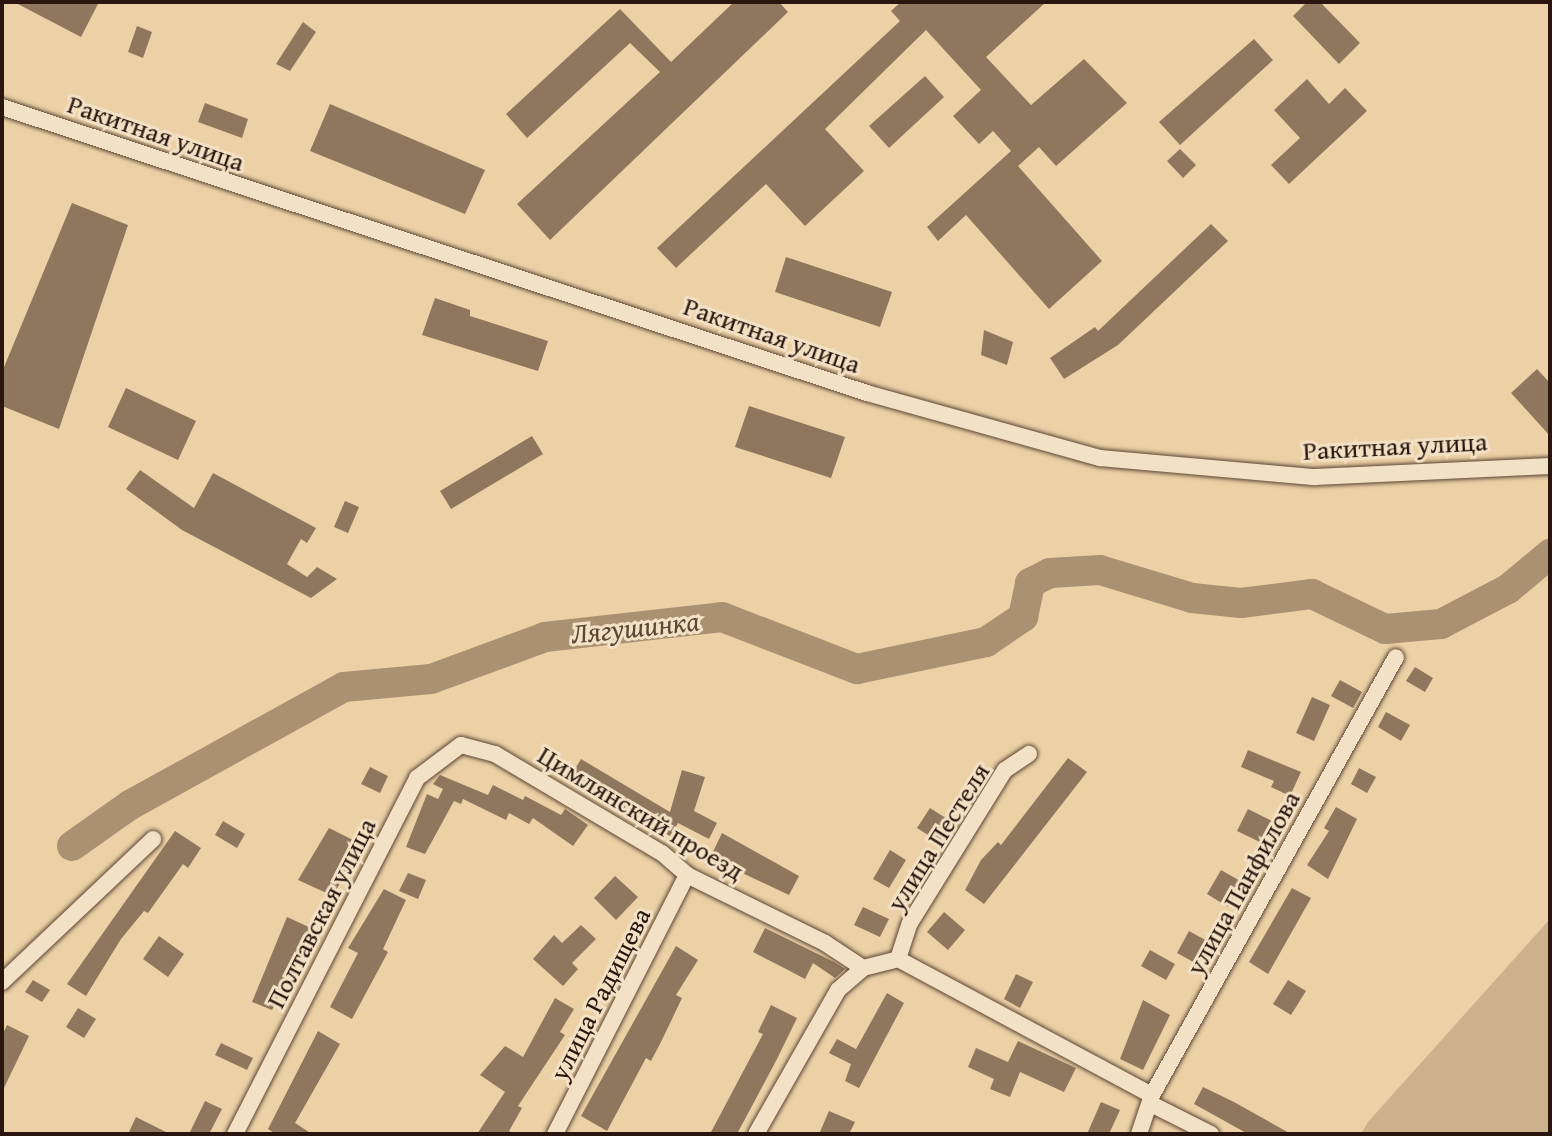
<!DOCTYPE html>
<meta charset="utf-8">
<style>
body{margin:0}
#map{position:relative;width:1552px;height:1136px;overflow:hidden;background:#ecd1a6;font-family:"Gentium Book Plus",serif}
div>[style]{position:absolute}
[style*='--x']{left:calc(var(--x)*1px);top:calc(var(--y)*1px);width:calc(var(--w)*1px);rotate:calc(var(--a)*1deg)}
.green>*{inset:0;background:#cbb18c}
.river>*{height:30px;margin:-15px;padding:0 15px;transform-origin:15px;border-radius:15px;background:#aa9172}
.building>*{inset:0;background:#8f775d}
.roads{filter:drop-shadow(0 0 2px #5a4534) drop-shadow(0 0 2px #5a4534)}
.street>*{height:16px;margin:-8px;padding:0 8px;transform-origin:8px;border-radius:8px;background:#f3e1c5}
span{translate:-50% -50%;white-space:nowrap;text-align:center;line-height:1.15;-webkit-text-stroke:6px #f3e1c5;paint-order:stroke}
.street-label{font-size:26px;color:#2a160e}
.water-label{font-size:28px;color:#5d4736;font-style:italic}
.frame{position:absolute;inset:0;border:4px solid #2a160e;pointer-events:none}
</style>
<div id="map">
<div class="green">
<i style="clip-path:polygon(1550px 919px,1550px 1134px,1361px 1134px,1368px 1122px)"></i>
</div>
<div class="river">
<i style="--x:72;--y:846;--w:71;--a:-35.3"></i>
<i style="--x:130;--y:805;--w:244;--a:-28.9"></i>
<i style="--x:344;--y:687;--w:87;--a:-5.3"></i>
<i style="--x:431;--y:679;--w:121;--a:-20.2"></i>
<i style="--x:545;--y:637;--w:178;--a:-6.4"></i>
<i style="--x:722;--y:617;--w:145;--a:21.1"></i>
<i style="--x:857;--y:669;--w:132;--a:-11.8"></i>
<i style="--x:986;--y:642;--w:45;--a:-34"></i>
<i style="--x:1023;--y:617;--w:35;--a:-78"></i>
<i style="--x:1030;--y:583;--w:22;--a:-27"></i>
<i style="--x:1050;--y:573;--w:50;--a:-3.4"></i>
<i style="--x:1100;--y:570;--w:96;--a:16.9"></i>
<i style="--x:1192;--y:598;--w:49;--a:5.8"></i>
<i style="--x:1241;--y:603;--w:72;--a:-7.2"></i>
<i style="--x:1312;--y:594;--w:81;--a:25.6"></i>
<i style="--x:1385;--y:629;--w:56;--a:-5.1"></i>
<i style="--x:1441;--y:624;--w:76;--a:-27.6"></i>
<i style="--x:1508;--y:589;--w:55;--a:-39.8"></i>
</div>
<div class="building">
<i style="clip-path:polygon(14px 2px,99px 2px,81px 37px)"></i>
<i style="clip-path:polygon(734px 2px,779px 2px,788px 12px,550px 240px,517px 204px,660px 72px,630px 43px,527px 138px,506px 114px,620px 9px,671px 62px)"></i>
<i style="clip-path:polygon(901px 2px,1046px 2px,986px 57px,1031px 105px,1084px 59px,1127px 103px,1056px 166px,1039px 147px,1018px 166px,1102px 261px,1049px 309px,966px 215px,938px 241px,927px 227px,1011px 151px,993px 131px,979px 144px,953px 116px,981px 90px,926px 30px,825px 129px,864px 171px,805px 226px,766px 184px,676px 268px,657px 248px,900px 21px,891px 11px)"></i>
<i style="clip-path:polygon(1307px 2px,1320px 2px,1360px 43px,1339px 64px,1293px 16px)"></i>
<i style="clip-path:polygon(303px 22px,316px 32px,290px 71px,276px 64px)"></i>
<i style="clip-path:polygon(137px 26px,152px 32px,143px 58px,128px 52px)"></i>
<i style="clip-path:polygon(1254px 39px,1273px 60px,1180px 145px,1159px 122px)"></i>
<i style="clip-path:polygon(925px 76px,944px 97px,889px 148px,869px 126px)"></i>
<i style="clip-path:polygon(1307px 79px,1329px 104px,1345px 88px,1367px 111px,1289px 184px,1271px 165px,1300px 138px,1274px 110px)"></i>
<i style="clip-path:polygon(205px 103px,248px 119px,242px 138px,198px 122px)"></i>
<i style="clip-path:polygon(330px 104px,485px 170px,465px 214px,310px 151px)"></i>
<i style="clip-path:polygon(1180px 149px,1196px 165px,1183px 178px,1167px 161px)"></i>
<i style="clip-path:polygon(72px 203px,128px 225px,59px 429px,2px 406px,2px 372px)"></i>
<i style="clip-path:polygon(1211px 224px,1228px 241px,1118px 345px,1064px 379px,1050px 358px,1095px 327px,1098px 331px)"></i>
<i style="clip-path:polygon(786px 257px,892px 292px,880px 327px,775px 292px)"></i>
<i style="clip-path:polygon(435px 298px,470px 310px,470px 316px,548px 341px,538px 371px,422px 335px)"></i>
<i style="clip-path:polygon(984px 330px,1013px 342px,1007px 365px,981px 355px)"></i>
<i style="clip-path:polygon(1537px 369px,1550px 383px,1550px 436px,1511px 393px)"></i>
<i style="clip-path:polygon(126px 388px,196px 421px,178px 460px,108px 427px)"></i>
<i style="clip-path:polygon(749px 406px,845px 437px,831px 478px,735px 447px)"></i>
<i style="clip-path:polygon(532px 436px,543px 454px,451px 509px,440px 491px)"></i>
<i style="clip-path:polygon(140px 470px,194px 508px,213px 473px,316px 528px,307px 543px,301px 539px,287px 564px,307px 577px,317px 567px,337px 579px,311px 598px,182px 530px,126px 489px)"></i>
<i style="clip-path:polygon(345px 501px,359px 507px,348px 533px,334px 527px)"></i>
<i style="clip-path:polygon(1415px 667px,1433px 678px,1425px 692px,1406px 681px)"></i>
<i style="clip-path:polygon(1340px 680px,1362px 692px,1353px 708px,1331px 696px)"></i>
<i style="clip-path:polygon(1312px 697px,1330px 705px,1314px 741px,1296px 733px)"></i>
<i style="clip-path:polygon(1386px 712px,1410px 725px,1401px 741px,1378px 727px)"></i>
<i style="clip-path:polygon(1248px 750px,1301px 772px,1290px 796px,1271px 787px,1274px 781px,1241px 767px)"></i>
<i style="clip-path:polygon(1068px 758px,1087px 772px,984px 904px,965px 890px,981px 860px,998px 842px,1001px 845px)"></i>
<i style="clip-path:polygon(581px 759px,670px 812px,682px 770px,705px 777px,694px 811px,717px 823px,709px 839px,678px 823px,670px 836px,612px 806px,570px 777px)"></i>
<i style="clip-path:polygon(370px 767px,388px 776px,380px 793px,361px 784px)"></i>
<i style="clip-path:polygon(1359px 768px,1376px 777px,1367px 793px,1351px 784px)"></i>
<i style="clip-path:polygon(440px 775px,488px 795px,493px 785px,523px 800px,525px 796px,561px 815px,565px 809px,588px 825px,573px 846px,533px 818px,529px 824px,509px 813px,506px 820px,463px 799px,461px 804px,454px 801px,425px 854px,406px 847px,427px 794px,438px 799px,443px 789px,433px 784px)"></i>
<i style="clip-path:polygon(1336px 807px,1357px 819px,1328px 879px,1307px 865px,1329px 831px,1324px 828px)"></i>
<i style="clip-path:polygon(930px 808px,952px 822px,939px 842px,917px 828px)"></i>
<i style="clip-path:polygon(1248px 809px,1272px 821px,1262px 843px,1237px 831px)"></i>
<i style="clip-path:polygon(223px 821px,245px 834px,237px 848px,215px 835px)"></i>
<i style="clip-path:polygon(329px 828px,361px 844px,333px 896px,298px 880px)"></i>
<i style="clip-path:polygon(175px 831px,201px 848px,188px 868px,183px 864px,148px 913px,144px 911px,121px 939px,86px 996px,67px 984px)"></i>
<i style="clip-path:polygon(722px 833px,799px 876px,789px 895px,710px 858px)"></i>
<i style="clip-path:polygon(890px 850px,906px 860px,889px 888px,873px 879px)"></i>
<i style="clip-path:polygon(1221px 870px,1242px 882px,1228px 907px,1207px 894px)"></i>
<i style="clip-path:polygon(408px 873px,426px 880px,418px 899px,399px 891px)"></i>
<i style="clip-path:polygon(615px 876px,638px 897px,616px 920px,594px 898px)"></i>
<i style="clip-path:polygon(1292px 888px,1311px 898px,1268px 974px,1249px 962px)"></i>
<i style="clip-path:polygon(384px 889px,406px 900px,383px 949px,388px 952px,352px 1019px,330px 1007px,358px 953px,348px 948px)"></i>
<i style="clip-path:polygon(863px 907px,889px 919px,880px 937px,854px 925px)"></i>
<i style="clip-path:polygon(944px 912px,965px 930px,948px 950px,927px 932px)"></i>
<i style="clip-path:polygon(287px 917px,311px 928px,272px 1010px,252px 1002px)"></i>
<i style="clip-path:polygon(581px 925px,596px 939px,572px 963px,578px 969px,563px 986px,533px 959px,554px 935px,562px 943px)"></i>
<i style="clip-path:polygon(765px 928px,834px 962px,845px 969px,835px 978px,813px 963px,805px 979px,788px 970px,753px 952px)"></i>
<i style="clip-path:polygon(1189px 931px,1209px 942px,1197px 964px,1177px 953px)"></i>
<i style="clip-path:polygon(159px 936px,184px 954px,168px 977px,143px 959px)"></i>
<i style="clip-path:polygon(676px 946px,698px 960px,676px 995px,682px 998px,662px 1040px,651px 1061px,646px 1058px,607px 1131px,581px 1116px)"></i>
<i style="clip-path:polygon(1150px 950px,1175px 964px,1166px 980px,1141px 966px)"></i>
<i style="clip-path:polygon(1016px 974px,1033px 982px,1020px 1008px,1004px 999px)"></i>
<i style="clip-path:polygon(33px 980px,50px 990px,42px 1002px,25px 992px)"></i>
<i style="clip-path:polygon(1288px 980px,1306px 991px,1291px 1015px,1273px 1004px)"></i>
<i style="clip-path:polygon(887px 993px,904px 1003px,859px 1088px,845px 1081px,851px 1064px,829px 1053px,837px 1039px,856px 1049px)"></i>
<i style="clip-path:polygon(555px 998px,574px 1009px,560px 1032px,565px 1035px,518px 1106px,522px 1108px,509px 1131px,515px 1134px,477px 1134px,505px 1092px,480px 1075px,505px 1046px,523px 1057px)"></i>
<i style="clip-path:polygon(1143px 1000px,1170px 1015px,1143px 1070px,1120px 1059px)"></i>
<i style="clip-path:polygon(771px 1005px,797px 1018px,777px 1059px,737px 1134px,710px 1134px,763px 1034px,758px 1032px)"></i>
<i style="clip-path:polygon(78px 1008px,96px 1019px,84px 1038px,66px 1027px)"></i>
<i style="clip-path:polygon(7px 1025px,29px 1036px,2px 1092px,2px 1036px)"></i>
<i style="clip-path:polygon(318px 1031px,340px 1044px,295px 1123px,312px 1134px,276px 1134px,268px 1129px)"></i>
<i style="clip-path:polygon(1018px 1041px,1076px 1068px,1064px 1092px,1020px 1072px,1010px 1097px,990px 1089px,994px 1079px,968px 1067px,976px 1048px,1008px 1062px)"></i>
<i style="clip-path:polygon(221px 1043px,253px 1058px,247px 1070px,215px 1055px)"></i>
<i style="clip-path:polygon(1203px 1087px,1234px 1102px,1291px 1134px,1248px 1134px,1194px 1104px)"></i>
<i style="clip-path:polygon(205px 1101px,222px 1109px,209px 1134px,189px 1134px)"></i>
<i style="clip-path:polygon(1101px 1102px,1120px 1110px,1109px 1134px,1087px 1134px)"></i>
<i style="clip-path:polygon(829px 1111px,855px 1122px,849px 1134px,819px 1134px)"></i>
<i style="clip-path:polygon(136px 1117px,170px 1134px,128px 1134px)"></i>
</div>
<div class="roads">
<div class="street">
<i style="--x:2;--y:107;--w:911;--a:18.3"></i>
<i style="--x:867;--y:393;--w:242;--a:15.6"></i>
<i style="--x:1100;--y:458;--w:216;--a:5.1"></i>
<i style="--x:1315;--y:477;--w:235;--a:-2.7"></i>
<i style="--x:898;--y:959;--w:288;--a:28.2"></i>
<i style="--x:2;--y:982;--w:208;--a:-43.4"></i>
<i style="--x:1153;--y:1105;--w:65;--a:26.6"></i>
<i style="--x:235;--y:1134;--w:400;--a:-62.9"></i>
<i style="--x:417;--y:778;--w:55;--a:-36.9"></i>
<i style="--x:461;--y:745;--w:35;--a:15"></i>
<i style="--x:495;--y:754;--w:194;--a:30.7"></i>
<i style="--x:662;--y:853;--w:33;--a:41"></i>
<i style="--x:687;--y:875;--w:154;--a:26.2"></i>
<i style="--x:825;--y:943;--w:45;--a:33.3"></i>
<i style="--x:555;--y:1134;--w:291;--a:-63"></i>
<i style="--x:756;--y:1134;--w:166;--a:-60.3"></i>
<i style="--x:838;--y:990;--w:33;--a:-41"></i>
<i style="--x:863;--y:968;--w:36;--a:-14"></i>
<i style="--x:898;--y:959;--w:38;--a:-72"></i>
<i style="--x:910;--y:923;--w:180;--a:-58.2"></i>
<i style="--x:1005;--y:770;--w:29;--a:-34"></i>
<i style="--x:1139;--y:1134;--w:41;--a:-71.6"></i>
<i style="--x:1152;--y:1095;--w:501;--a:-60.88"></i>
</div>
</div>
<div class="street-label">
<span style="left:156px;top:133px;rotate:19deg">Ракитная улица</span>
<span style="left:772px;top:335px;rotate:19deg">Ракитная улица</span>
<span style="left:1395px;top:446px;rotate:-3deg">Ракитная улица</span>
<span style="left:641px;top:813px;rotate:31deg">Цимлянский проезд</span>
<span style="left:938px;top:837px;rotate:-58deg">улица Пестеля</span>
<span style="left:1243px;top:883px;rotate:-61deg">улица Панфилова</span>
<span style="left:321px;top:913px;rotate:-63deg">Полтавская улица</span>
<span style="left:600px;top:994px;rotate:-63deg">улица Радищева</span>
</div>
<div class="water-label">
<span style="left:635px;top:627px;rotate:-6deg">Лягушинка</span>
</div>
<div class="frame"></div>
</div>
